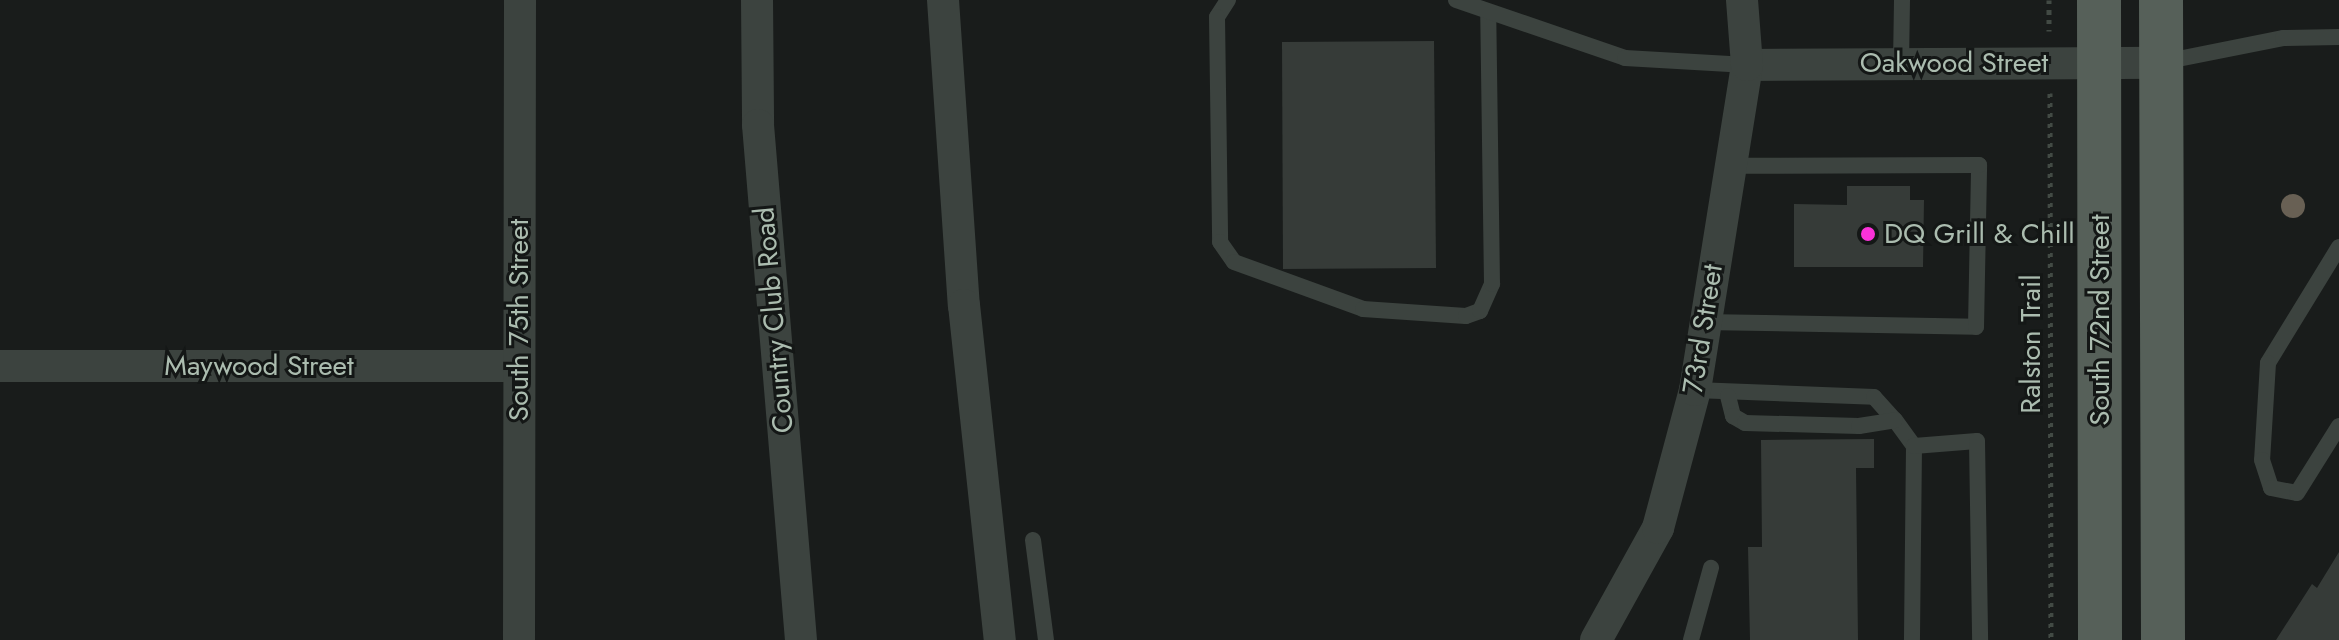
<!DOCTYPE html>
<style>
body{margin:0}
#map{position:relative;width:2339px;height:640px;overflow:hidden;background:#191c1b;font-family:Jost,sans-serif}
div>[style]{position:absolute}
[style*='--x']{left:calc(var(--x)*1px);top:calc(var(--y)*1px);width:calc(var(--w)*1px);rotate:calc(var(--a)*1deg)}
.building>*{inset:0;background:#363b38}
.path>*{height:5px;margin-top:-2.5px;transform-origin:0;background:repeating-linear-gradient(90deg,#424a44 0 4px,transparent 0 10px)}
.lane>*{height:16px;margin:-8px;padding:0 8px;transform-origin:8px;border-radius:8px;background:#3c433f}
.street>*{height:32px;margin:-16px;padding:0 16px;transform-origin:16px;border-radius:16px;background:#3c433f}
.primary>*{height:44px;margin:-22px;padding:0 22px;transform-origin:22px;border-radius:22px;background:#566059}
.trees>*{width:24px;height:24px;margin:-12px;border-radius:50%;background:#686054}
.dots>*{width:22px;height:22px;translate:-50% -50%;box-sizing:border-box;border:4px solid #141716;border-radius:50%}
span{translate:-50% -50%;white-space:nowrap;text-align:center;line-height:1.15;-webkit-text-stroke:6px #141716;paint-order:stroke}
.street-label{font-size:28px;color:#abbcaf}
.poi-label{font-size:28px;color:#abbcaf}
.left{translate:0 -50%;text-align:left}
</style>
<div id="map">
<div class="building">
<i style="clip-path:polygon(1434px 41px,1436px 268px,1283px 269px,1282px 42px)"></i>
<i style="clip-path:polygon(1847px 186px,1910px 186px,1910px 200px,1924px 200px,1923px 267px,1794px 267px,1794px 204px,1847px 205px)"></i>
<i style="clip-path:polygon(1874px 439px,1874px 468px,1856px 468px,1858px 640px,1750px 640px,1748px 547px,1762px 547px,1761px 440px)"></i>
<i style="clip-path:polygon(2339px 552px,2339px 640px,2276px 640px,2312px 584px,2317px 588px)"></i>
</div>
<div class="path">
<i style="--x:2049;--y:0;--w:31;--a:90"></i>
<i style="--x:2050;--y:93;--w:547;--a:89.9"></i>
</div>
<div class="lane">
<i style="--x:1228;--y:0;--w:20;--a:123"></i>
<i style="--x:1217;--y:17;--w:225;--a:89.2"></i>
<i style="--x:1220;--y:242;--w:24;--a:55"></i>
<i style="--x:1234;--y:262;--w:137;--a:20"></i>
<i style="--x:1363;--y:309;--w:103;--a:3.9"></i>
<i style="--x:1466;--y:316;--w:15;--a:-20"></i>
<i style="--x:1480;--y:311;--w:30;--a:-66"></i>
<i style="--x:1492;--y:284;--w:272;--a:-90.8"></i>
<i style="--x:1456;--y:0;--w:179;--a:18.9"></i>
<i style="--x:1625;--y:58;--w:122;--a:3.3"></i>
<i style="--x:2163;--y:62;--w:122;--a:-11.3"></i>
<i style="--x:2283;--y:38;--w:56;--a:-1"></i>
<i style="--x:1901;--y:64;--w:64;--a:-89.1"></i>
<i style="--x:2339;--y:247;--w:136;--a:121.5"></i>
<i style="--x:2268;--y:363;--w:97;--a:93.5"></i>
<i style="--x:2262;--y:460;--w:29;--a:72"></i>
<i style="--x:2271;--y:488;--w:26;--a:11"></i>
<i style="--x:2297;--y:493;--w:79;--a:-57.9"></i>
<i style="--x:1703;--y:322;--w:273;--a:1"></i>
<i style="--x:1976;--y:327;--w:162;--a:-88.9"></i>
<i style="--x:1979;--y:165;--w:249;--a:179.8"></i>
<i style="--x:1695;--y:390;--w:179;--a:2.2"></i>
<i style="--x:1874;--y:397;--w:31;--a:48"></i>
<i style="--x:1895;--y:420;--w:32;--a:54"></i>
<i style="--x:1914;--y:446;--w:194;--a:90.6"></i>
<i style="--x:1728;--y:396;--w:21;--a:76"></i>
<i style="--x:1733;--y:416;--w:14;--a:30"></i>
<i style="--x:1745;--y:423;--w:114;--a:1.5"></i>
<i style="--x:1859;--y:426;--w:36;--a:-9"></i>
<i style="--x:1914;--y:446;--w:63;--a:-4.5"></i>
<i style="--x:1977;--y:441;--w:199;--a:89.1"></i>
<i style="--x:1033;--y:540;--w:101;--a:82.6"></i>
<i style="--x:1691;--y:640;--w:75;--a:-74.5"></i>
</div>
<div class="street">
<i style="--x:757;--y:0;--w:125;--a:89.5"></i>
<i style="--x:758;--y:125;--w:517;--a:85.23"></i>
<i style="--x:943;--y:0;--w:306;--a:86.1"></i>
<i style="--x:964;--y:305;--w:337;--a:83.9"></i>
<i style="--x:1747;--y:65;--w:415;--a:-0.3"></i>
<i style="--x:0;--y:366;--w:518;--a:0"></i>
<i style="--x:519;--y:640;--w:640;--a:-89.91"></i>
<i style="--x:1596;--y:640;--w:128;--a:-61"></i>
<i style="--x:1658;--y:528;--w:143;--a:-75"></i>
<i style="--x:1695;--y:390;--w:329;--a:-80.9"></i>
<i style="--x:1747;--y:65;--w:65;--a:-94.4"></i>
</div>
<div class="primary">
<i style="--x:2099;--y:0;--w:640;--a:89.91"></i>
<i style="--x:2161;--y:0;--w:640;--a:89.82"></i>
</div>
<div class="trees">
<i style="left:2293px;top:206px"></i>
</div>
<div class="dots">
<i style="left:1868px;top:234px;background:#fb32d8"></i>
</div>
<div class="street-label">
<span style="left:1954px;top:63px">Oakwood Street</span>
<span style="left:519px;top:320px;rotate:-90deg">South 75th Street</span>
<span style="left:774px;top:320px;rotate:-95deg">Country Club Road</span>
<span style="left:2100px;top:320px;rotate:-90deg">South 72nd Street</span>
<span style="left:1703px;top:329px;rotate:-81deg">73rd Street</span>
<span style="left:2031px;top:344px;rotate:-90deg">Ralston Trail</span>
<span style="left:259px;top:366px">Maywood Street</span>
</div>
<div class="poi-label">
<span class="left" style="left:1884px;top:234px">DQ Grill &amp; Chill</span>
</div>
</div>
